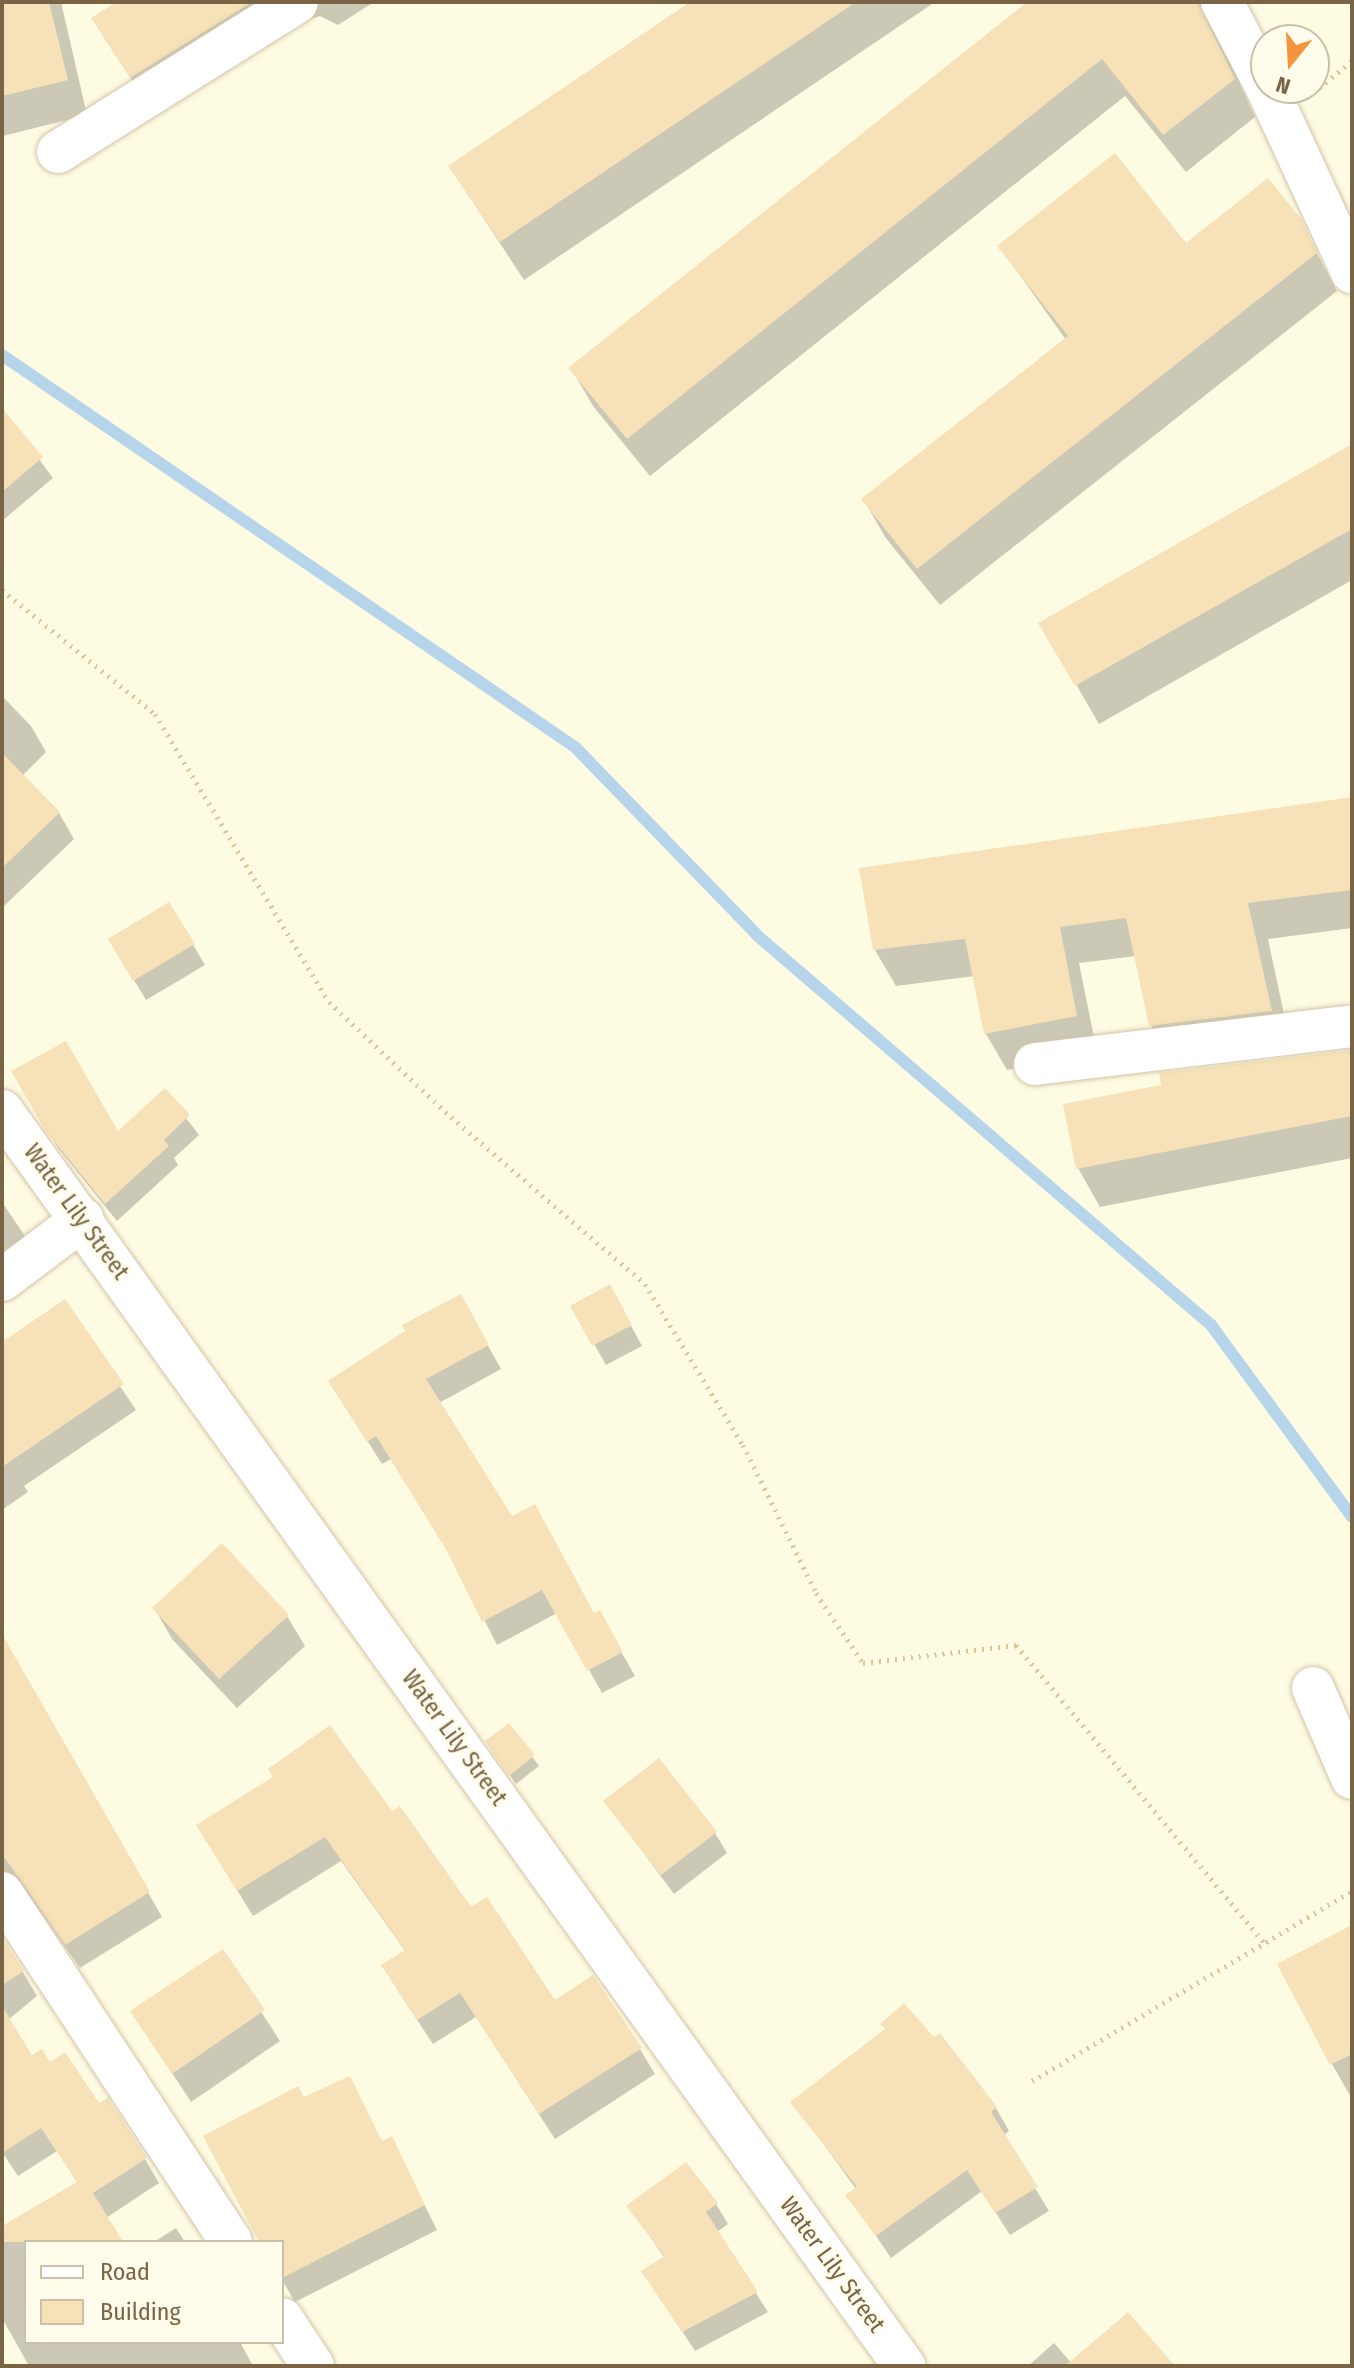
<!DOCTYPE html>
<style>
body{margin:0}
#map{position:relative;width:1354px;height:2368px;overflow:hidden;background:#fefbe3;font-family:"Fira Sans Condensed",sans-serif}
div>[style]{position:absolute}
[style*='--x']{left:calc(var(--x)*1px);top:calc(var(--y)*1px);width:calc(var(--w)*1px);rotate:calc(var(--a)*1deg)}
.shadow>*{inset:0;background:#0003}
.stream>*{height:12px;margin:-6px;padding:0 6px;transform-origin:6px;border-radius:6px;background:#b6d5ea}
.building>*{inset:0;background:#f6e1b8}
.path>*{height:5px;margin-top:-2.5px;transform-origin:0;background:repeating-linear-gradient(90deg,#dcc49b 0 2px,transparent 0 8px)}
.roads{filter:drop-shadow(0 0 2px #d1c4a8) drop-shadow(0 0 2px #d1c4a8)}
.minor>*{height:42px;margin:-21px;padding:0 21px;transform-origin:21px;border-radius:21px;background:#fff}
span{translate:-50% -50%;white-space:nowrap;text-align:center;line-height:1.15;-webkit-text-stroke:6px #fffceb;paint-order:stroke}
.street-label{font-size:24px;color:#796546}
.frame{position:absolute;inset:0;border:4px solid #796546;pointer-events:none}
.legend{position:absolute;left:24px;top:2240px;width:260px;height:104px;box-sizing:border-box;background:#fffceb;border:2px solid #c9c0a9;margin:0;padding:10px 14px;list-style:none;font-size:24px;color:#796546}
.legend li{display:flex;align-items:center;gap:16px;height:40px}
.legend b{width:40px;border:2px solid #c9c0a9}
.north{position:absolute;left:1250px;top:24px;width:80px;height:80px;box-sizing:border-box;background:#fffceb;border:2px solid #c9c0a9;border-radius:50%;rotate:198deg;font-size:22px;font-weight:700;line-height:32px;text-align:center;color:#796546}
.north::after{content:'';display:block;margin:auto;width:28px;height:36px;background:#f4943d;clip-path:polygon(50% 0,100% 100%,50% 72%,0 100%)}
</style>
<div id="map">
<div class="shadow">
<i style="clip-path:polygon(2px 2px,61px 2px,87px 115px,3px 136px)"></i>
<i style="clip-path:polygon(120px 2px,374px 2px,338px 25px,320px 16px,307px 20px,154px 116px,94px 19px)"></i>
<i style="clip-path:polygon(694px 2px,935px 2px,524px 280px,450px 167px)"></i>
<i style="clip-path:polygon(1030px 2px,1203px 2px,1255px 117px,1186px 172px,1125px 96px,650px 476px,593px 406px,571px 368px)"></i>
<i style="clip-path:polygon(1300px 222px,1337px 291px,940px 605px,885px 537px,864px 500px,1066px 340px,999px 246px,1186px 246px)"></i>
<i style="clip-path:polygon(13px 424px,53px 478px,2px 521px,2px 433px)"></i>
<i style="clip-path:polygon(1352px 446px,1352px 580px,1099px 724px,1041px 624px)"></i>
<i style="clip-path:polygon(2px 696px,31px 726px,46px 752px,22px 776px,59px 813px,74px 839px,2px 908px)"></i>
<i style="clip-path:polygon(1352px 799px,1352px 928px,1268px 939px,1291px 1047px,1172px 1062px,1151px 1025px,1136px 956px,1079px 963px,1097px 1052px,1007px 1070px,986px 1034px,975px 976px,896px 986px,875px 950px)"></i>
<i style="clip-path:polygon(169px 904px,205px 965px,146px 1000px,110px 940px)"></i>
<i style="clip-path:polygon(1352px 1050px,1352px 1158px,1100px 1207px,1078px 1168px,1282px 1063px)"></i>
<i style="clip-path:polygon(14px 1072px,117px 1134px,165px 1091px,199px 1135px,174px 1158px,178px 1165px,117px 1221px,58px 1148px)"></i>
<i style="clip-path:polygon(2px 1202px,33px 1248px,2px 1274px)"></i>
<i style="clip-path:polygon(610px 1287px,642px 1346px,606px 1365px,573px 1307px)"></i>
<i style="clip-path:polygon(460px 1296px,501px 1369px,439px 1403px,511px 1519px,594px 1615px,599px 1613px,635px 1676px,602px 1693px,557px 1613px,497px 1645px,453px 1558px,391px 1459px,382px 1464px,344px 1404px)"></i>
<i style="clip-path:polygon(64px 1302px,136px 1410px,24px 1486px,28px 1492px,2px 1510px,2px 1344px)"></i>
<i style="clip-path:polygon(155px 1609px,287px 1616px,305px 1646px,237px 1708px,172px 1639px)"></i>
<i style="clip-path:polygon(21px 1670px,162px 1917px,80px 1968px,29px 1896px,2px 1899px,2px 1681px)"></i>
<i style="clip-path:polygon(509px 1726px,539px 1766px,516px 1784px,493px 1751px)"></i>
<i style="clip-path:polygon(605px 1801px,715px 1833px,727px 1853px,674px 1894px)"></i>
<i style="clip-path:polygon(391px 1814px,554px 2002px,640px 2049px,655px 2074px,555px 2139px,476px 2017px,433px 2044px,398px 1991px,406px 1952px,341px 1861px,253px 1916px,213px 1851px)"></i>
<i style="clip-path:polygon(1352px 1927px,1352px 2092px,1349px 2094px,1332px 2064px)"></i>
<i style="clip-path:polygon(2px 1937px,37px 1996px,8px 2020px,32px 2058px,50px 2065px,98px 2106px,145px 2159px,159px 2183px,106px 2218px,120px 2242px,26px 2242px,26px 2342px,240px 2342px,253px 2366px,29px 2366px,2px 2318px,2px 2229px,78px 2183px,57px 2151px,18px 2176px,2px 2152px)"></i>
<i style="clip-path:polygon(222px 1951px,280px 2041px,191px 2102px,132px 2012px)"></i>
<i style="clip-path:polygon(940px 2035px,996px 2108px,1009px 2131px,1003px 2136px,1049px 2211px,1010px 2235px,982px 2191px,891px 2258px,848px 2195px,856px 2189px,793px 2102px)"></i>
<i style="clip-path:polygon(303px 2100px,383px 2143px,391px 2139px,437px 2230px,295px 2302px,282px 2280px,282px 2242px,262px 2242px)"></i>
<i style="clip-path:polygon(716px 2204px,728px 2224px,717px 2232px,768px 2312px,695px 2351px,656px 2291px,665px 2258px,629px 2207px)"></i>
<i style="clip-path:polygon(176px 2228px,185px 2242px,154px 2242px)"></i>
<i style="clip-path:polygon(1054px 2343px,1074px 2366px,1028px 2366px)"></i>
</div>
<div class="stream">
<i style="--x:2;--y:355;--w:694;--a:34.38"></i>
<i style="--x:575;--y:747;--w:264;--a:45.9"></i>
<i style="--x:759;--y:937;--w:596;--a:40.64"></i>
<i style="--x:1211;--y:1325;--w:238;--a:53.7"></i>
</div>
<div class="building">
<i style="clip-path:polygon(2px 2px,49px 2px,68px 80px,2px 96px)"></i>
<i style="clip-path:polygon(117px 2px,252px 2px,130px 78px,91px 18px)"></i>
<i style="clip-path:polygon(690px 2px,856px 2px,500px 242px,448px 166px)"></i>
<i style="clip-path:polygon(1027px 2px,1198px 2px,1235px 79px,1163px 135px,1102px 59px,627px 439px,568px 368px)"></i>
<i style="clip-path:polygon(1115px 153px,1186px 243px,1268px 178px,1302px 220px,1317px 253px,917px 569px,861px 499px,1068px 336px,997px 246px)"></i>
<i style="clip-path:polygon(2px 408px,43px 457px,2px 492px)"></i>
<i style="clip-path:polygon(1352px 444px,1352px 529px,1075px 686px,1038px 623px)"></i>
<i style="clip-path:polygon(2px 753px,60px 812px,2px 868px)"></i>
<i style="clip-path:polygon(1352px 797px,1352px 890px,1248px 903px,1272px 1011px,1149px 1026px,1126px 918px,1060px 927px,1077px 1016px,984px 1034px,965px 939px,873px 950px,859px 868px)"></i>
<i style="clip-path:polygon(169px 902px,195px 944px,133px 981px,108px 939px)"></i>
<i style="clip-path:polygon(66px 1041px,118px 1131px,165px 1088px,190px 1115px,164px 1140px,169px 1146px,105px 1204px,45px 1130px,11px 1071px)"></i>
<i style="clip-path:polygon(1352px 1050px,1352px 1116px,1076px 1169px,1063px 1104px,1161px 1085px,1159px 1073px)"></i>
<i style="clip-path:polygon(610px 1284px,632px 1325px,592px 1346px,570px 1306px)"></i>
<i style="clip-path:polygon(461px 1294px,489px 1345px,426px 1379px,512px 1516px,535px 1504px,594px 1613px,600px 1610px,623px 1652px,587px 1671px,542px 1590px,482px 1622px,447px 1551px,376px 1436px,367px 1442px,328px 1381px,405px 1331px,402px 1325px)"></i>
<i style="clip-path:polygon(65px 1299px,124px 1384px,2px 1467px,2px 1342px)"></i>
<i style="clip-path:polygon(222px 1543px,289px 1615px,219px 1679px,152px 1608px)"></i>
<i style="clip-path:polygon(2px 1634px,150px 1892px,65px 1945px,2px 1854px)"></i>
<i style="clip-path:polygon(509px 1723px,535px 1755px,509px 1776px,485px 1741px)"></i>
<i style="clip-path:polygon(330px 1725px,392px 1811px,400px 1806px,471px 1907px,487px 1897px,555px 2000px,593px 1975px,642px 2048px,539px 2114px,460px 1993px,417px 2020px,381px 1965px,405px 1950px,325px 1837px,237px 1891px,196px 1825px,273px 1777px,268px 1769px)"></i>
<i style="clip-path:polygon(659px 1758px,717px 1832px,661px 1875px,603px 1801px)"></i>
<i style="clip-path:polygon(1352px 1925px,1352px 2054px,1330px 2065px,1277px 1964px)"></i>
<i style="clip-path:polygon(2px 1937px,24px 1971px,2px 1985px)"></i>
<i style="clip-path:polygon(223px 1949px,265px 2010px,172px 2074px,130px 2011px)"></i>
<i style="clip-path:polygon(904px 2003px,934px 2037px,940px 2033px,997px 2107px,991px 2112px,1038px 2187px,995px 2213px,967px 2170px,876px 2236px,845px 2195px,857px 2187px,790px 2102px,885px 2029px,880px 2024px)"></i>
<i style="clip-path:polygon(2px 2006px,32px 2055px,42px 2049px,50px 2062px,65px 2052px,99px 2103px,108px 2098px,147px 2158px,93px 2193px,123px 2242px,2px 2242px,2px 2226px,77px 2182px,41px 2128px,2px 2153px)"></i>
<i style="clip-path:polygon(350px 2076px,382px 2141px,392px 2136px,425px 2205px,282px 2278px,282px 2242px,259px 2242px,203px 2136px,298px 2086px,304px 2097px)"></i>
<i style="clip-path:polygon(686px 2162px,718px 2203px,706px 2212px,758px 2292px,682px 2332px,641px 2271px,665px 2256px,626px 2206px)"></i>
<i style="clip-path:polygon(1128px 2312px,1175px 2366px,1065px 2366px)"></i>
</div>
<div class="path">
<i style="--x:1313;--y:93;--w:50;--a:-39.4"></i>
<i style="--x:2;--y:590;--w:197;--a:39"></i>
<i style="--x:155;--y:714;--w:336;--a:58.9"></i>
<i style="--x:329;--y:1002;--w:168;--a:43.3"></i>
<i style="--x:451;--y:1117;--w:256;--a:40.7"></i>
<i style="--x:645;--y:1284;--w:188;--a:58.7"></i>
<i style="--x:743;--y:1445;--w:165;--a:63.7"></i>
<i style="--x:816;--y:1593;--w:84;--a:56.1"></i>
<i style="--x:863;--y:1663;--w:154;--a:-6.7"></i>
<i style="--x:1016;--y:1645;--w:389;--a:50.2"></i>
<i style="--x:1032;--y:2081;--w:372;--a:-30.7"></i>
</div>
<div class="roads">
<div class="minor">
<i style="--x:1222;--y:2;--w:95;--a:62.4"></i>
<i style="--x:1267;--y:88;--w:203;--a:65.2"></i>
<i style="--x:58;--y:152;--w:282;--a:-32.1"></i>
<i style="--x:1035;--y:1064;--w:319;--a:-6.8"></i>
<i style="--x:2;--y:1111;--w:1546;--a:54.29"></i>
<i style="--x:2;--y:1280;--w:101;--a:-37"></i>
<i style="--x:1313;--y:1688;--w:98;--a:66.6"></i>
<i style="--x:2;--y:1893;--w:417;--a:56.7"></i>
<i style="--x:282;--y:2319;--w:56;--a:56.6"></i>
</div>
</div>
<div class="street-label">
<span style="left:76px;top:1212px;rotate:54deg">Water Lily Street</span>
<span style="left:454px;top:1738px;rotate:54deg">Water Lily Street</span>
<span style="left:832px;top:2265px;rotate:54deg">Water Lily Street</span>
</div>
<div class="frame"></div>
<ul class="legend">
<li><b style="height:10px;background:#fff"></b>Road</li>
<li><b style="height:22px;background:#f6e1b8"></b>Building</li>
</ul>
<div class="north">N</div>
</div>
